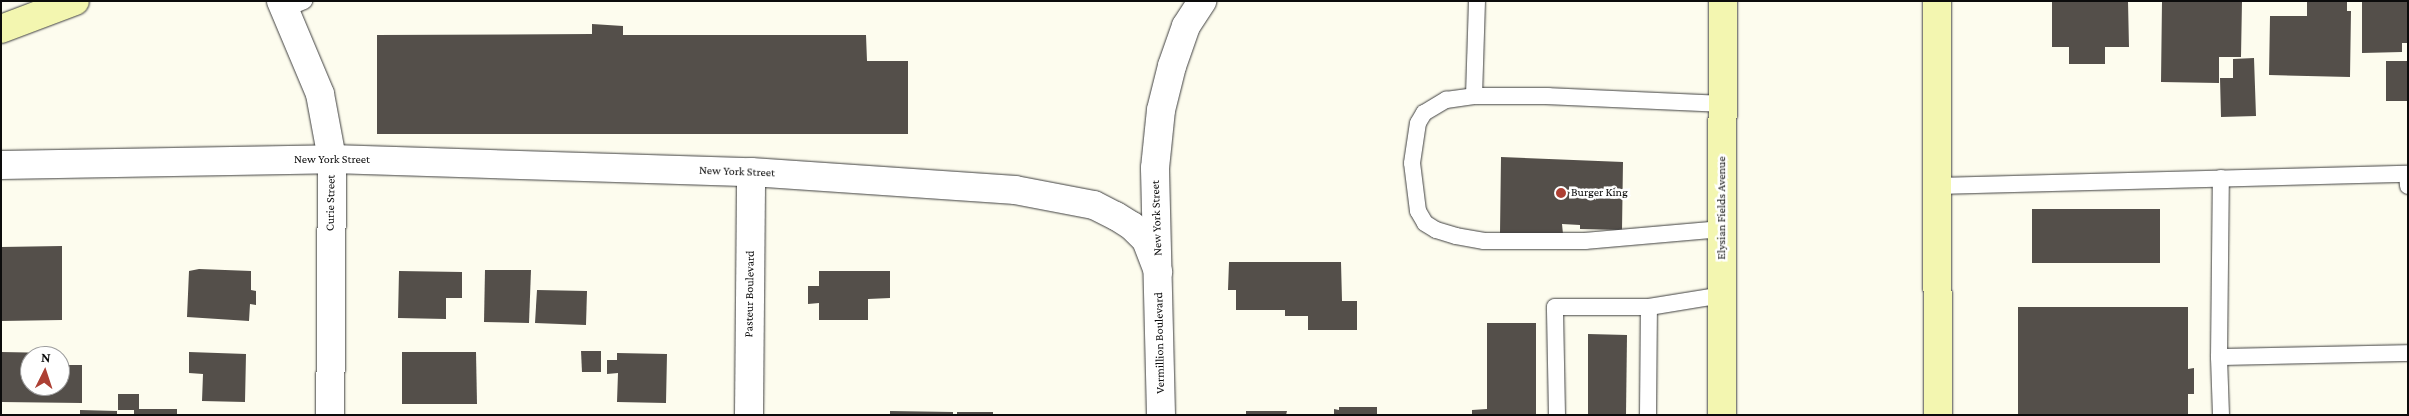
<!DOCTYPE html>
<style>
body{margin:0}
#map{position:relative;width:2409px;height:416px;overflow:hidden;background:#fdfcee;font-family:"Crimson Pro",serif}
div>[style]{position:absolute}
[style*='--x']{left:calc(var(--x)*1px);top:calc(var(--y)*1px);width:calc(var(--w)*1px);rotate:calc(var(--a)*1deg)}
.building>*{inset:0;background:#544f4a}
.roads{filter:drop-shadow(0 0 1px #3f3f3f) drop-shadow(0 0 1px #3f3f3f)}
.service>*{height:16px;margin:-8px;padding:0 8px;transform-origin:8px;border-radius:8px;background:#fff}
.minor>*{height:28px;margin:-14px;padding:0 14px;transform-origin:14px;border-radius:14px;background:#fff}
.secondary>*{height:28px;margin:-14px;padding:0 14px;transform-origin:14px;border-radius:14px;background:#f3f6b0}
.dots>*{width:14px;height:14px;translate:-50% -50%;box-sizing:border-box;border:2px solid #fff;border-radius:50%}
span{translate:-50% -50%;white-space:nowrap;text-align:center;line-height:1.15;-webkit-text-stroke:5px #fff;paint-order:stroke}
.street-label{font-size:12px;color:#0c0c0c}
.poi-label{font-size:12px;color:#0c0c0c}
.left{translate:0 -50%;text-align:left}
.frame{position:absolute;inset:0;border:2px solid #0c0c0c;pointer-events:none}
.north{position:absolute;left:20px;top:346px;width:50px;height:50px;box-sizing:border-box;background:#fff;border:1px solid #9e9e9e;border-radius:50%;rotate:4deg;font-size:14px;font-weight:700;line-height:20px;text-align:center;color:#0c0c0c}
.north::after{content:'';display:block;margin:auto;width:18px;height:22px;background:#ad4034;clip-path:polygon(50% 0,100% 100%,50% 72%,0 100%)}
</style>
<div id="map">
<div class="building">
<i style="clip-path:polygon(2052px 1px,2128px 1px,2129px 47px,2105px 47px,2105px 64px,2069px 64px,2069px 47px,2052px 47px)"></i>
<i style="clip-path:polygon(2162px 1px,2242px 1px,2241px 57px,2219px 57px,2219px 83px,2161px 82px)"></i>
<i style="clip-path:polygon(2307px 1px,2347px 1px,2347px 11px,2351px 11px,2350px 77px,2269px 75px,2270px 16px,2307px 16px)"></i>
<i style="clip-path:polygon(2362px 1px,2408px 1px,2408px 43px,2402px 43px,2402px 52px,2362px 53px)"></i>
<i style="clip-path:polygon(592px 24px,623px 26px,623px 35px,866px 35px,867px 61px,908px 61px,908px 134px,377px 134px,377px 35px,592px 34px)"></i>
<i style="clip-path:polygon(2254px 58px,2256px 116px,2221px 117px,2220px 78px,2233px 78px,2233px 59px)"></i>
<i style="clip-path:polygon(2386px 61px,2408px 61px,2408px 101px,2386px 101px)"></i>
<i style="clip-path:polygon(1501px 157px,1623px 162px,1622px 230px,1580px 229px,1580px 225px,1562px 224px,1563px 234px,1500px 233px)"></i>
<i style="clip-path:polygon(2032px 209px,2160px 209px,2160px 263px,2032px 263px)"></i>
<i style="clip-path:polygon(62px 246px,62px 320px,1px 321px,1px 247px)"></i>
<i style="clip-path:polygon(1229px 262px,1341px 262px,1342px 301px,1357px 301px,1357px 330px,1308px 330px,1308px 316px,1285px 316px,1285px 310px,1236px 310px,1236px 290px,1228px 290px)"></i>
<i style="clip-path:polygon(199px 269px,251px 271px,251px 290px,256px 291px,256px 305px,250px 304px,249px 321px,187px 317px,189px 271px)"></i>
<i style="clip-path:polygon(485px 270px,531px 270px,529px 323px,484px 322px)"></i>
<i style="clip-path:polygon(399px 271px,462px 272px,462px 298px,446px 298px,446px 319px,398px 318px)"></i>
<i style="clip-path:polygon(819px 271px,890px 271px,890px 298px,868px 299px,868px 320px,819px 320px,819px 303px,808px 304px,808px 286px,819px 286px)"></i>
<i style="clip-path:polygon(537px 290px,587px 291px,586px 325px,535px 323px)"></i>
<i style="clip-path:polygon(2018px 307px,2188px 307px,2188px 369px,2194px 368px,2194px 394px,2188px 394px,2188px 415px,2018px 415px)"></i>
<i style="clip-path:polygon(1487px 323px,1536px 323px,1536px 415px,1472px 415px,1472px 410px,1487px 409px)"></i>
<i style="clip-path:polygon(1588px 334px,1627px 335px,1626px 415px,1588px 415px)"></i>
<i style="clip-path:polygon(581px 351px,601px 351px,601px 372px,582px 372px)"></i>
<i style="clip-path:polygon(1px 352px,56px 353px,56px 356px,30px 356px,30px 386px,60px 386px,60px 365px,82px 365px,82px 403px,1px 402px)"></i>
<i style="clip-path:polygon(189px 352px,246px 354px,245px 402px,202px 401px,203px 374px,189px 373px)"></i>
<i style="clip-path:polygon(402px 352px,476px 352px,477px 404px,402px 404px)"></i>
<i style="clip-path:polygon(617px 353px,667px 354px,666px 403px,617px 402px,618px 373px,607px 374px,607px 360px,617px 360px)"></i>
<i style="clip-path:polygon(118px 394px,139px 394px,139px 409px,177px 409px,177px 415px,134px 415px,134px 410px,118px 410px)"></i>
<i style="clip-path:polygon(1339px 407px,1377px 407px,1377px 415px,1334px 415px,1334px 409px,1339px 410px)"></i>
<i style="clip-path:polygon(80px 410px,117px 411px,117px 415px,80px 415px)"></i>
<i style="clip-path:polygon(890px 411px,953px 412px,953px 415px,890px 415px)"></i>
<i style="clip-path:polygon(1246px 411px,1287px 411px,1286px 415px,1246px 415px)"></i>
<i style="clip-path:polygon(957px 412px,993px 412px,993px 415px,957px 415px)"></i>
</div>
<div class="roads">
<div class="service">
<i style="--x:285;--y:9;--w:21;--a:-23"></i>
<i style="--x:1474;--y:96;--w:95;--a:-88.2"></i>
<i style="--x:1937;--y:186;--w:470;--a:-1.5"></i>
<i style="--x:2407;--y:174;--w:12;--a:85"></i>
<i style="--x:1722;--y:229;--w:138;--a:175"></i>
<i style="--x:1585;--y:241;--w:101;--a:180"></i>
<i style="--x:1484;--y:241;--w:28;--a:-170"></i>
<i style="--x:1456;--y:236;--w:21;--a:-163"></i>
<i style="--x:1436;--y:230;--w:13;--a:-148"></i>
<i style="--x:1425;--y:223;--w:14;--a:-120"></i>
<i style="--x:1418;--y:211;--w:48;--a:-97.1"></i>
<i style="--x:1412;--y:163;--w:40;--a:-81.5"></i>
<i style="--x:1418;--y:123;--w:12;--a:-59"></i>
<i style="--x:1424;--y:113;--w:26;--a:-31"></i>
<i style="--x:1446;--y:100;--w:28;--a:-8"></i>
<i style="--x:1474;--y:96;--w:74;--a:0"></i>
<i style="--x:1548;--y:96;--w:174;--a:2.6"></i>
<i style="--x:2219;--y:357;--w:179;--a:-89.4"></i>
<i style="--x:1557;--y:415;--w:108;--a:-91.1"></i>
<i style="--x:1555;--y:307;--w:94;--a:0"></i>
<i style="--x:1649;--y:307;--w:74;--a:-9.3"></i>
<i style="--x:1648;--y:415;--w:108;--a:-89.5"></i>
<i style="--x:2221;--y:415;--w:58;--a:-92"></i>
<i style="--x:2219;--y:357;--w:189;--a:-1.2"></i>
</div>
<div class="minor">
<i style="--x:281;--y:1;--w:101;--a:67.2"></i>
<i style="--x:320;--y:94;--w:66;--a:79.5"></i>
<i style="--x:332;--y:159;--w:256;--a:90.4"></i>
<i style="--x:1;--y:165;--w:331;--a:-1"></i>
<i style="--x:332;--y:159;--w:419;--a:1.8"></i>
<i style="--x:751;--y:172;--w:265;--a:3.9"></i>
<i style="--x:1015;--y:190;--w:80;--a:10.8"></i>
<i style="--x:1094;--y:205;--w:25;--a:27"></i>
<i style="--x:1116;--y:216;--w:19;--a:32"></i>
<i style="--x:1132;--y:226;--w:20;--a:45"></i>
<i style="--x:1146;--y:240;--w:34;--a:69"></i>
<i style="--x:749;--y:415;--w:243;--a:-89.5"></i>
<i style="--x:1161;--y:415;--w:247;--a:-91.4"></i>
<i style="--x:1155;--y:168;--w:58;--a:-84.1"></i>
<i style="--x:1161;--y:110;--w:45;--a:-76"></i>
<i style="--x:1172;--y:66;--w:42;--a:-70.7"></i>
<i style="--x:1186;--y:26;--w:30;--a:-57"></i>
</div>
<div class="secondary">
<i style="--x:1937;--y:1;--w:414;--a:89.9"></i>
<i style="--x:1;--y:29;--w:79;--a:-20.7"></i>
<i style="--x:1722;--y:415;--w:414;--a:-89.9"></i>
</div>
</div>
<div class="dots">
<i style="left:1561px;top:193px;background:#ad4034"></i>
</div>
<div class="street-label">
<span style="left:332px;top:160px">New York Street</span>
<span style="left:737px;top:172px;rotate:2deg">New York Street</span>
<span style="left:331px;top:203px;rotate:-89deg">Curie Street</span>
<span style="left:1722px;top:208px;rotate:-90deg">Elysian Fields Avenue</span>
<span style="left:1157px;top:218px;rotate:-92deg">New York Street</span>
<span style="left:750px;top:294px;rotate:-89deg">Pasteur Boulevard</span>
<span style="left:1160px;top:343px;rotate:-91deg">Vermillion Boulevard</span>
</div>
<div class="poi-label">
<span class="left" style="left:1571px;top:193px">Burger King</span>
</div>
<div class="frame"></div>
<div class="north">N</div>
</div>
